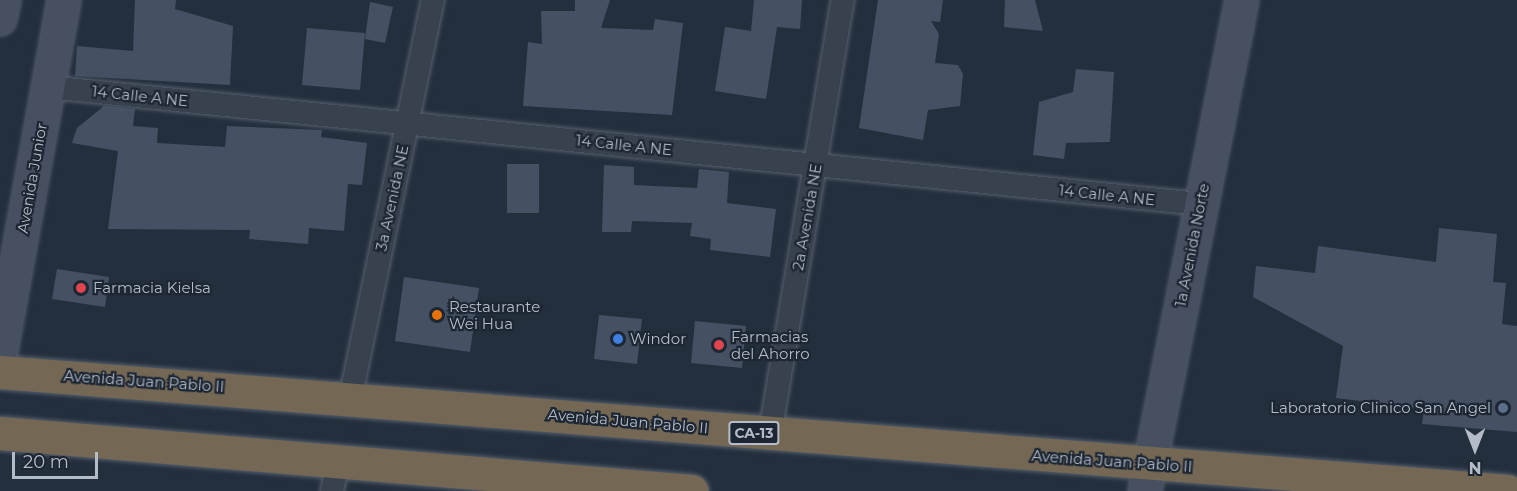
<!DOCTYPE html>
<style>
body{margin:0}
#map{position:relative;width:1517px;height:491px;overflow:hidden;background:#242f3e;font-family:Montserrat,sans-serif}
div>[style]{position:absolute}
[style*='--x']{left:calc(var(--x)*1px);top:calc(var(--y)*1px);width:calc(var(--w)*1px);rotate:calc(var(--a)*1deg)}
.building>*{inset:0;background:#455162}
.roads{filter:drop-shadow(0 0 2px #565f6c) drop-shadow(0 0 2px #565f6c)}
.street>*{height:22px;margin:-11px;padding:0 11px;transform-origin:11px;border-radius:11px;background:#38414e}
.secondary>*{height:32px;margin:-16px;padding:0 16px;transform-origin:16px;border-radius:16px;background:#465061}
.highway>*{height:33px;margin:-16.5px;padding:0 16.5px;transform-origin:16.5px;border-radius:16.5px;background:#746855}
.dots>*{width:16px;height:16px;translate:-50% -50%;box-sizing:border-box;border:3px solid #1d2633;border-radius:50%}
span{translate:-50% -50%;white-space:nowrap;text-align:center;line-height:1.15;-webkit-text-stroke:4.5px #1d2633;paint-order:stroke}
.shield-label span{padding:2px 4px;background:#1d2633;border:2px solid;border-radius:4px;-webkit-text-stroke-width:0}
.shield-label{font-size:14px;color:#b4bcc9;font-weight:700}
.street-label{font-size:15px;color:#b4bcc9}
.poi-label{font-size:15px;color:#b4bcc9}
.left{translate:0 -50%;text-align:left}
.right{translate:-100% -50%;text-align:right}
.north{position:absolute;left:1445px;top:419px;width:60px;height:60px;-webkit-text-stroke:4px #1d2633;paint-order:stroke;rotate:180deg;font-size:16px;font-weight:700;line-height:24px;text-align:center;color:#b4bcc9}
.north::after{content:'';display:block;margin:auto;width:21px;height:27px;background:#b4bcc9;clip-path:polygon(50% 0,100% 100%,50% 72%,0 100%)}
.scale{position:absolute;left:12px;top:452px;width:86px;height:27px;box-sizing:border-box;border:3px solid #b4bcc9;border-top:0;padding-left:8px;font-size:18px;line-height:21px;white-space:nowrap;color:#b4bcc9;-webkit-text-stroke:4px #1d2633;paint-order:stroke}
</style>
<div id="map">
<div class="building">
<i style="clip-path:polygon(135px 0,176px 0,175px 9px,233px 26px,230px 85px,75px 76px,77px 46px,133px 51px)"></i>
<i style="clip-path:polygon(575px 0,610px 0,601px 28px,653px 30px,655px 19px,683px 23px,672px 115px,523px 106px,528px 42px,542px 44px,541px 11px,575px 11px)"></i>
<i style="clip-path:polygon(754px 0,802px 0,800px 29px,777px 27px,766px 99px,715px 91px,725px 27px,751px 31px)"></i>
<i style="clip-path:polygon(878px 0,943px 0,940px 22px,931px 21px,939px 34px,935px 63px,958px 65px,963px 74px,960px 106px,928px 110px,923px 140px,859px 128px)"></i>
<i style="clip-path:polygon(1005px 0,1035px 0,1043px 31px,1004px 27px)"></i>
<i style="clip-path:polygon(370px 2px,393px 7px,385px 43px,365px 39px)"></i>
<i style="clip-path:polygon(307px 28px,365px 33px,360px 90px,302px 85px)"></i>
<i style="clip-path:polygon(1076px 69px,1114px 72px,1110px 142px,1066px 143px,1064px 159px,1033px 155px,1039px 102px,1073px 92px)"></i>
<i style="clip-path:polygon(104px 106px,135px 109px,133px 126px,158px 128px,157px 143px,225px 147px,227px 126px,322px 130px,321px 137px,367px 143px,362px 185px,348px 184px,344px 231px,309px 228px,308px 244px,249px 239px,250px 230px,108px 229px,118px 151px,72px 143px,77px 128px)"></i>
<i style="clip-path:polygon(507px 164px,539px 164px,539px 213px,507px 213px)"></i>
<i style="clip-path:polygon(604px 165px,634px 167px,634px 185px,697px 188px,699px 169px,729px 172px,727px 203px,776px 209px,770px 257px,710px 250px,711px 239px,690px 236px,692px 223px,632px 221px,631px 232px,602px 232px)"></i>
<i style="clip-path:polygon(1439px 228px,1497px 234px,1493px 282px,1506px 283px,1502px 324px,1517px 326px,1517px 432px,1422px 424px,1424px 409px,1336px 398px,1343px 346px,1253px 297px,1256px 266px,1315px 273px,1318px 246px,1436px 262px)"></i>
<i style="clip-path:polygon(57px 269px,109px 277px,105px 307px,52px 299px)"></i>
<i style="clip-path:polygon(404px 277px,479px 288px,470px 352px,395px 341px)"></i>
<i style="clip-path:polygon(599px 315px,642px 319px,637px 364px,594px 359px)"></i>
<i style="clip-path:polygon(695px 321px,746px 326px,742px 368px,691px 363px)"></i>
</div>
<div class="roads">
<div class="street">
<i style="--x:48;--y:87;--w:1158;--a:5.8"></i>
<i style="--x:351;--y:395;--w:403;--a:-78.3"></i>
<i style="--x:770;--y:434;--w:440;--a:-80.5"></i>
<i style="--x:332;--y:491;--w:29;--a:-78"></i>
</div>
<div class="secondary">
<i style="--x:0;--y:19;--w:19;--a:-78"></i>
<i style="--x:0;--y:356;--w:362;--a:-79.8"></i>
<i style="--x:1145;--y:491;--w:500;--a:-78.82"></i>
</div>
<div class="highway">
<i style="--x:0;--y:372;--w:1512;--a:4.51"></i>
<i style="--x:0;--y:433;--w:694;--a:4.79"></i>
</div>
</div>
<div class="dots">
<i style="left:81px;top:288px;background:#e0444e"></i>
<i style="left:437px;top:315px;background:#e8710a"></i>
<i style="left:618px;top:339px;background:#3f7fe0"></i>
<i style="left:719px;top:345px;background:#e0444e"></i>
<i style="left:1503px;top:408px;background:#5c6f8a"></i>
</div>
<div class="shield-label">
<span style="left:754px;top:433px">CA-13</span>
</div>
<div class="street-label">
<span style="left:140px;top:96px;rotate:6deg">14 Calle A NE</span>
<span style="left:624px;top:145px;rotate:6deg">14 Calle A NE</span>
<span style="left:32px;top:178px;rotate:-80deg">Avenida Junior</span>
<span style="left:1107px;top:195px;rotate:6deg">14 Calle A NE</span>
<span style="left:392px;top:198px;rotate:-78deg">3a Avenida NE</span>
<span style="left:807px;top:217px;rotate:-80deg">2a Avenida NE</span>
<span style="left:1192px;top:245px;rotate:-79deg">1a Avenida Norte</span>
<span style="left:144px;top:381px;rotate:4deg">Avenida Juan Pablo II</span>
<span style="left:628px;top:421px;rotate:5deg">Avenida Juan Pablo II</span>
<span style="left:1112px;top:461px;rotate:4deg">Avenida Juan Pablo II</span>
</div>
<div class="poi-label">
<span class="left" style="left:93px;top:288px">Farmacia Kielsa</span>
<span class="left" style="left:449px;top:315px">Restaurante<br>Wei Hua</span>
<span class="left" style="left:731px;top:345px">Farmacias<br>del Ahorro</span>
<span class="left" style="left:630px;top:339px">Windor</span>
<span class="right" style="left:1491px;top:408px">Laboratorio Clinico San Angel</span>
</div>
<div class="north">N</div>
<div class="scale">20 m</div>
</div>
